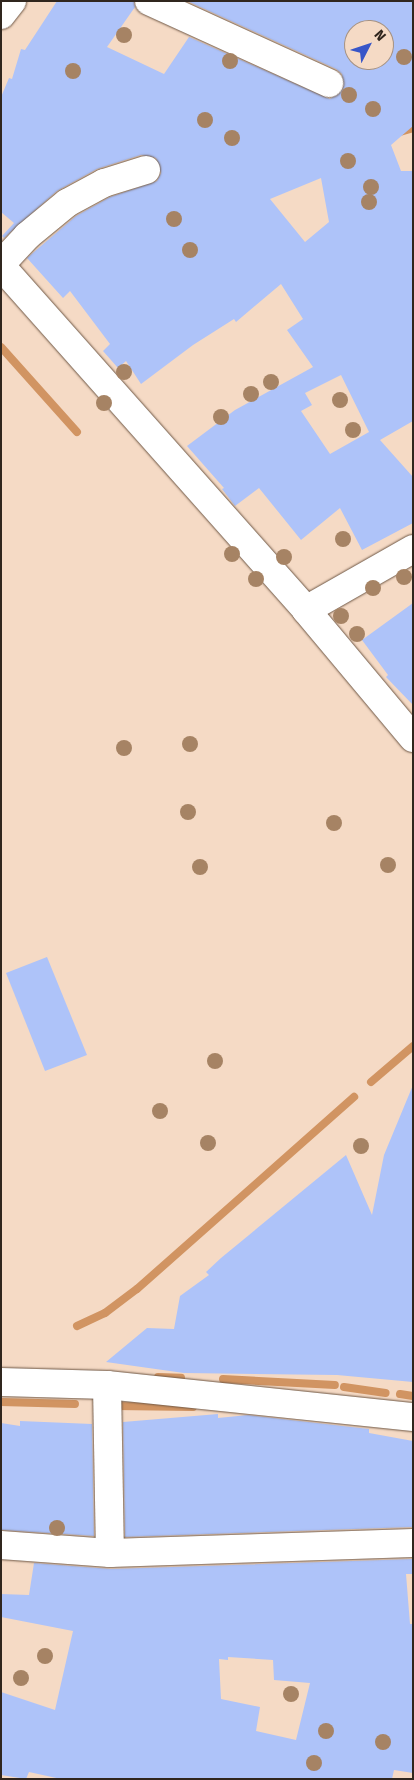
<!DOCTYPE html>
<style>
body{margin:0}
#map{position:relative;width:414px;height:1780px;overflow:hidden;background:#f5dac5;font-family:"Fira Sans",sans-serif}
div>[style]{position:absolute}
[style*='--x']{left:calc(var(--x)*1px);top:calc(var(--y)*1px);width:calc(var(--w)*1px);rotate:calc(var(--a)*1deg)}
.stream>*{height:8px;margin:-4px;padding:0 4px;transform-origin:4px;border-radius:4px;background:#d19462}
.building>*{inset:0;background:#aec3f9}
.roads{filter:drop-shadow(0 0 1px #6e5745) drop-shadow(0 0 1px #6e5745)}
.minor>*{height:28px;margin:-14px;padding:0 14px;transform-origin:14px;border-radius:14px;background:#fff}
.tertiary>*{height:28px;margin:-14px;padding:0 14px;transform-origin:14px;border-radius:14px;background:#fff}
.trees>*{width:16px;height:16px;margin:-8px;border-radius:50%;background:#a68364}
span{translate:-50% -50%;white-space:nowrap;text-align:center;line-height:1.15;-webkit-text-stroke:4px #f5dac5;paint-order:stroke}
.frame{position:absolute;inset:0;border:2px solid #30261e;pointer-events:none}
.north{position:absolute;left:344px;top:20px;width:50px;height:50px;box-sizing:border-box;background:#f5dac5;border:1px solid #a69282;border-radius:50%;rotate:49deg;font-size:14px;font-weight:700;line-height:20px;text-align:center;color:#30261e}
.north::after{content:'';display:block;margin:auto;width:18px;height:22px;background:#3856c8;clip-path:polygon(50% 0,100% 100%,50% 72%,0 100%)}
</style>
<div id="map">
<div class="stream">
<i style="--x:400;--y:132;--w:14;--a:-17"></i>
<i style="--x:1;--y:347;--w:114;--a:48.2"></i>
<i style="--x:371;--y:1082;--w:55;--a:-40.6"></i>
<i style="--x:77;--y:1326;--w:31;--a:-25"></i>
<i style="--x:105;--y:1313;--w:40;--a:-37"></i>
<i style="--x:137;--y:1289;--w:290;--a:-41.5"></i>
<i style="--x:158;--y:1377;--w:23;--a:2"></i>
<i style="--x:223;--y:1379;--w:112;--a:3.1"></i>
<i style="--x:344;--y:1387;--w:42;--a:8.1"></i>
<i style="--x:400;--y:1394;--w:13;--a:9"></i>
<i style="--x:1;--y:1402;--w:74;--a:1.5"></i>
<i style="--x:115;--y:1406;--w:78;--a:0.7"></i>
</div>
<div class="building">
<i style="clip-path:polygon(evenodd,57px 1px,134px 1px,135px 7px,107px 47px,164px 74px,189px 37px,330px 99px,343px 89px,342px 74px,336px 69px,187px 1px,413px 1px,413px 126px,391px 145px,401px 171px,413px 171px,413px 421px,380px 440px,413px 477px,413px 523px,362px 550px,340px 508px,301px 540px,259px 488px,235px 506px,222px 489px,224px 488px,187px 446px,235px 410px,313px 367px,287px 330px,303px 319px,281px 284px,236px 322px,234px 319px,193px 345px,141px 384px,126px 361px,118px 368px,103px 351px,110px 344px,70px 291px,63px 298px,27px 258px,76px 216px,110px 197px,157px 181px,161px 173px,156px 158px,141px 155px,97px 169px,57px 191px,4px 238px,2px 236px,14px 223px,1px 212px,1px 97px,9px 78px,12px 79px,21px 49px,25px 50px,57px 1px,354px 30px,384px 30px,384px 60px,354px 60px,354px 30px,57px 1px,321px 178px,329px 222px,305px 242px,270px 199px,321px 178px,57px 1px,341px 375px,369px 432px,330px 454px,301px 411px,312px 405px,305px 393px,341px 375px)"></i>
<i style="clip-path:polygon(413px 603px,413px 705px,386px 677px,388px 675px,362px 640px)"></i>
<i style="clip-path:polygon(47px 957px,87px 1055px,45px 1071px,6px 973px)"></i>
<i style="clip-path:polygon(413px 1085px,413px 1382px,337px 1375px,184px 1373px,106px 1362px,147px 1328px,174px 1329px,180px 1296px,209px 1275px,206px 1272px,221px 1258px,346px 1155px,372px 1215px,384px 1155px)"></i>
<i style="clip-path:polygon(218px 1414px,218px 1418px,248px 1415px,369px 1429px,369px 1433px,413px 1441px,413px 1527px,125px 1537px,123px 1422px)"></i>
<i style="clip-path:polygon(20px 1421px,92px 1424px,94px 1536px,1px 1530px,1px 1423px,20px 1426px)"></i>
<i style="clip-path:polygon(evenodd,413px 1559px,413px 1574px,406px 1574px,410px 1624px,413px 1624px,413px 1773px,394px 1770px,392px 1779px,61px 1779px,29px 1772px,26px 1779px,1px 1775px,1px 1692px,55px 1710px,73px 1631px,1px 1617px,1px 1594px,29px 1595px,34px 1563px,111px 1569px,413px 1559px,228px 1657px,273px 1660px,274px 1680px,310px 1683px,296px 1740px,256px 1731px,260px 1707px,221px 1699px,219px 1659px,228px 1660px,228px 1657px)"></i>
</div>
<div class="roads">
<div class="minor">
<i style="--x:149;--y:1;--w:198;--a:24.5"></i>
<i style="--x:1;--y:15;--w:18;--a:-52"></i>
<i style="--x:1;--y:264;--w:38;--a:-47"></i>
<i style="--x:27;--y:236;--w:52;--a:-39.5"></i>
<i style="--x:67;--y:203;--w:42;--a:-28.4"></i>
<i style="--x:104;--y:183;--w:44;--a:-17.2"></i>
<i style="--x:1;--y:266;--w:460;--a:48.4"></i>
<i style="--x:306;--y:610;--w:167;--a:50.1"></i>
<i style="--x:306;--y:610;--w:123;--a:-29.7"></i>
<i style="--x:107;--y:1385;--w:168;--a:89"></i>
<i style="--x:1;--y:1545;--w:109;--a:4.2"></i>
<i style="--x:110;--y:1553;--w:303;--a:-1.9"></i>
</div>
<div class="tertiary">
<i style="--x:1;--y:1382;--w:106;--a:1.6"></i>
<i style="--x:107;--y:1385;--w:308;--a:6"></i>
</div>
</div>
<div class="trees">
<i style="left:124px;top:35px"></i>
<i style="left:404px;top:57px"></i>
<i style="left:230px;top:61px"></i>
<i style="left:73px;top:71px"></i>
<i style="left:349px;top:95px"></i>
<i style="left:373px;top:109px"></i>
<i style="left:205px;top:120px"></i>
<i style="left:232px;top:138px"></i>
<i style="left:348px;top:161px"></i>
<i style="left:371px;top:187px"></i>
<i style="left:369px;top:202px"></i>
<i style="left:174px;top:219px"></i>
<i style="left:190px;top:250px"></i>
<i style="left:124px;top:372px"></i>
<i style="left:271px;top:382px"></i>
<i style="left:251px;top:394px"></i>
<i style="left:340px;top:400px"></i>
<i style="left:104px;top:403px"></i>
<i style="left:221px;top:417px"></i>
<i style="left:353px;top:430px"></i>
<i style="left:343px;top:539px"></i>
<i style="left:232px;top:554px"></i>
<i style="left:284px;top:557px"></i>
<i style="left:404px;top:577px"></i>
<i style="left:256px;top:579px"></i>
<i style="left:373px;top:588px"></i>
<i style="left:341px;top:616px"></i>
<i style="left:357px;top:634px"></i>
<i style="left:190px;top:744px"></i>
<i style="left:124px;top:748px"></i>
<i style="left:188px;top:812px"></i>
<i style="left:334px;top:823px"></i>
<i style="left:388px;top:865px"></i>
<i style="left:200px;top:867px"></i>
<i style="left:215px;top:1061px"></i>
<i style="left:160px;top:1111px"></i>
<i style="left:208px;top:1143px"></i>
<i style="left:361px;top:1146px"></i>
<i style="left:57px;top:1528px"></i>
<i style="left:45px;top:1656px"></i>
<i style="left:21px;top:1678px"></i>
<i style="left:291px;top:1694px"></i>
<i style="left:326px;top:1731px"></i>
<i style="left:383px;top:1742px"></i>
<i style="left:314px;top:1763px"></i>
</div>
<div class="frame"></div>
<div class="north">N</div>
</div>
